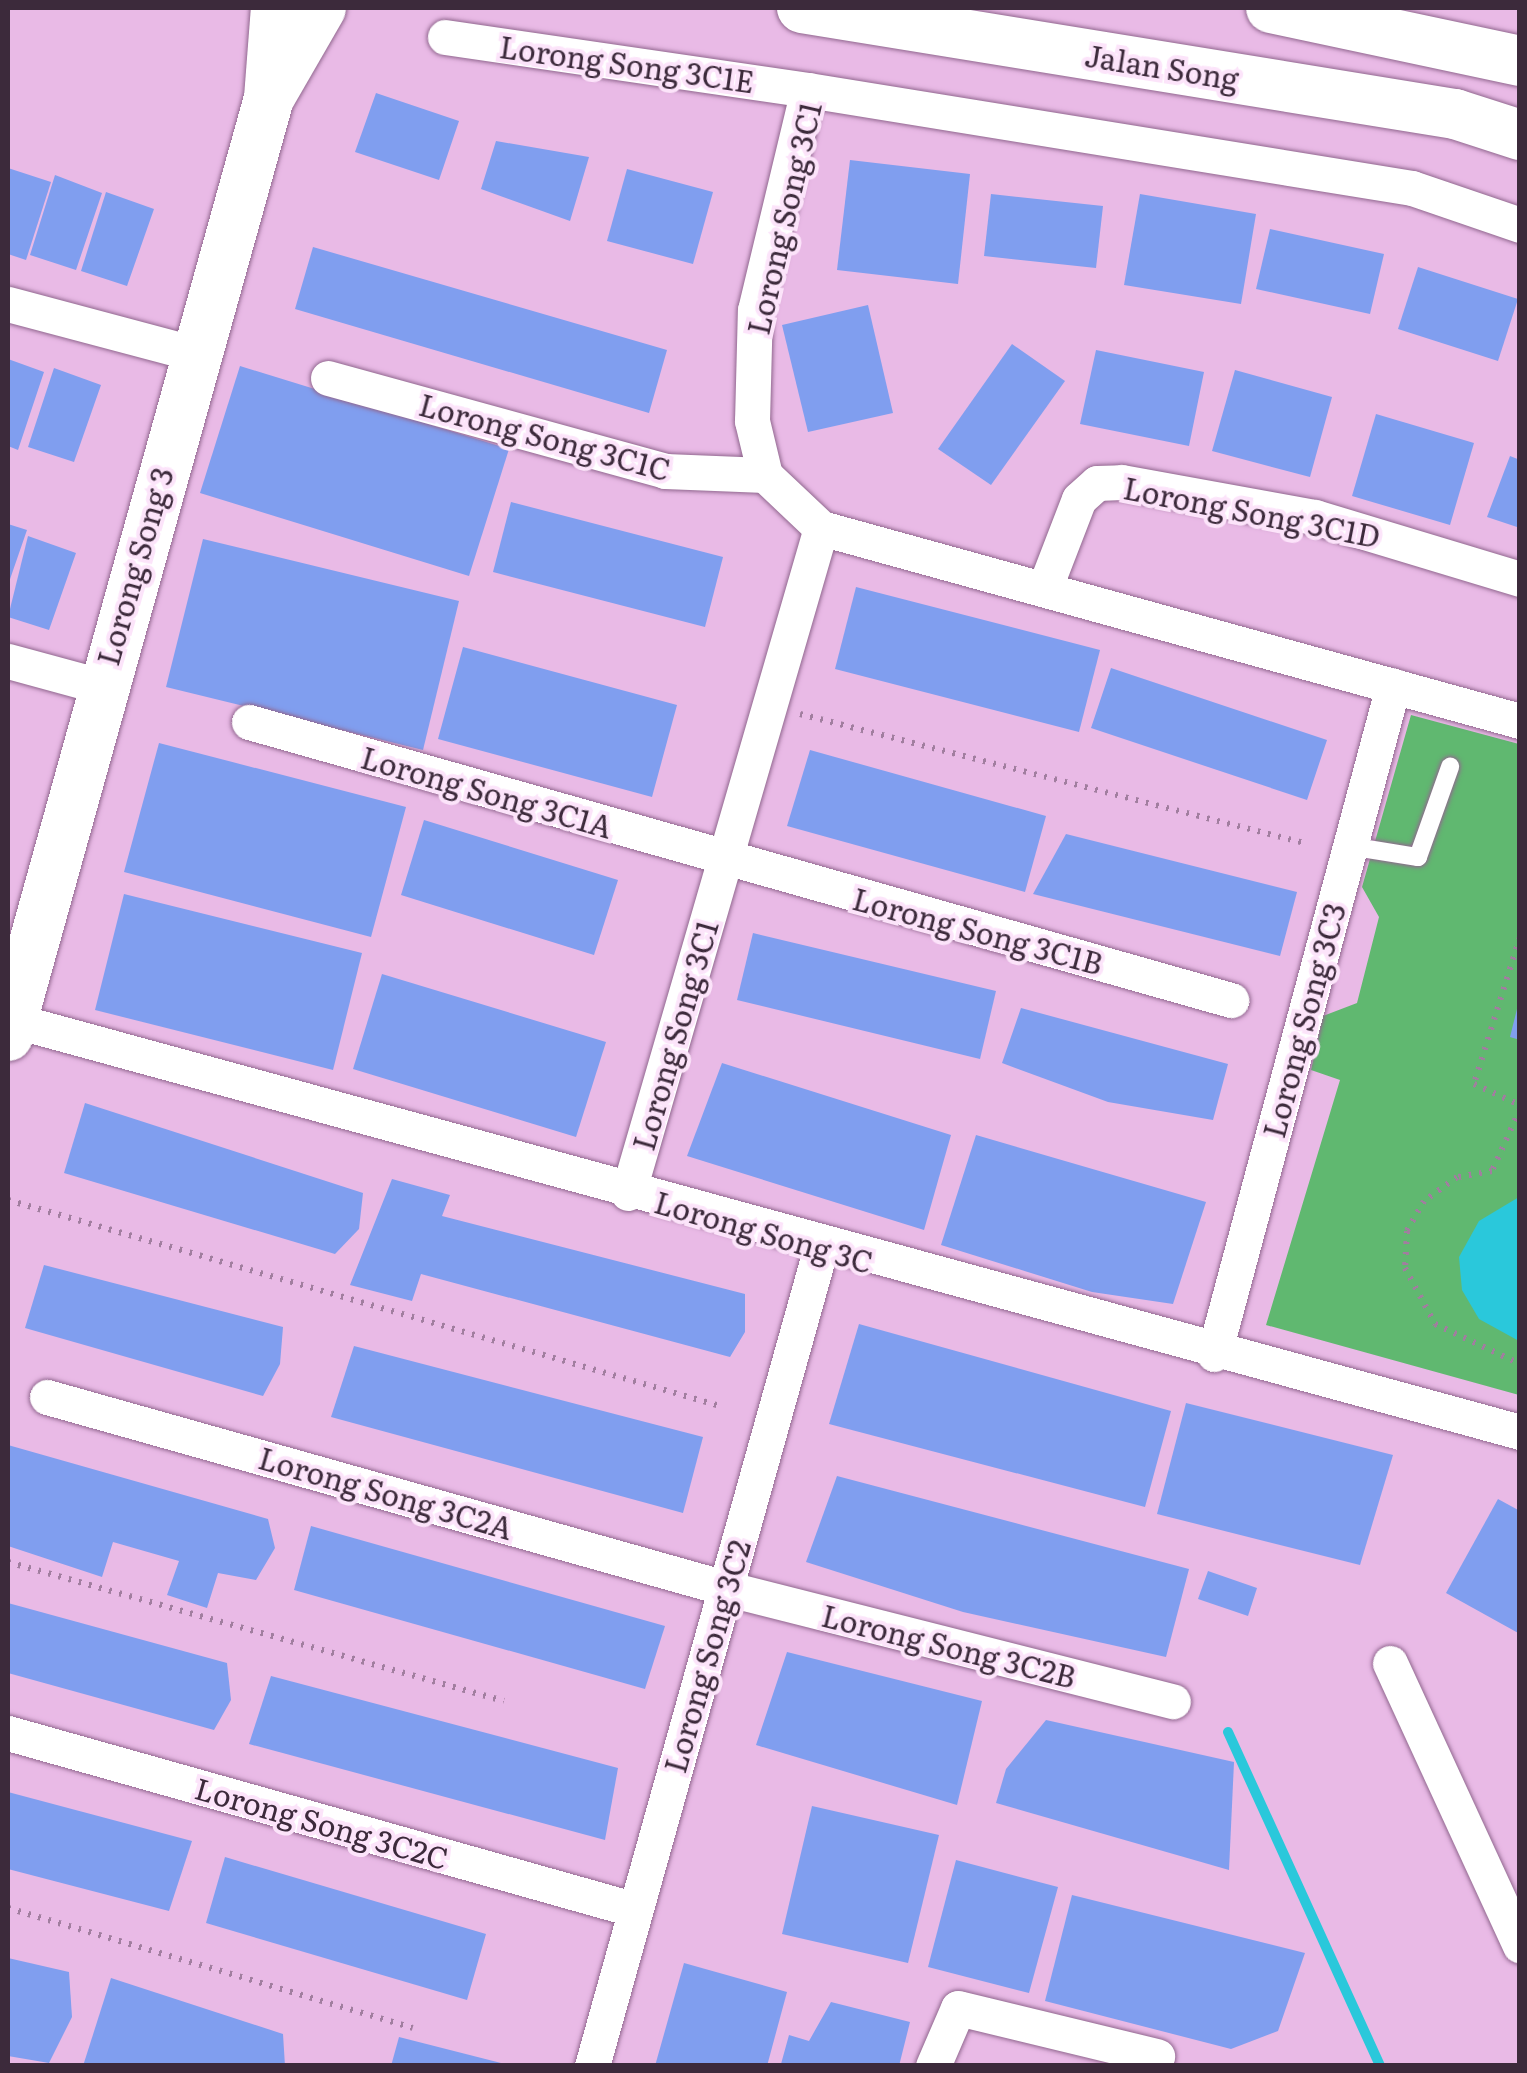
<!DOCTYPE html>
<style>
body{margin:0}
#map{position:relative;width:1527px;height:2073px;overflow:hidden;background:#e9bae6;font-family:Literata,serif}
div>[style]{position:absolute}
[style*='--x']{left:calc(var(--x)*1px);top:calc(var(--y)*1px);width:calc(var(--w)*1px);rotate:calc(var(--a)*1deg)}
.green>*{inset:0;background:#60b870}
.water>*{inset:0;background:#2ac8db}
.stream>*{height:10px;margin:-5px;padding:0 5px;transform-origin:5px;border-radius:5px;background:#2ac8db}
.building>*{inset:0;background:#809eef}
.path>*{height:6px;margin-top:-3px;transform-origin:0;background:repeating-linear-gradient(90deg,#a17e9f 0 2.5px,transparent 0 10.5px)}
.roads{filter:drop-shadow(0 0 2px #91678f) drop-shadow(0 0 2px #91678f)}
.lane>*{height:18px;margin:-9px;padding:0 9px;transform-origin:9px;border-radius:9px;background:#fff}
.street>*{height:35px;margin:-17.5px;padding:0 17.5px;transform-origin:17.5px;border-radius:17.5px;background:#fff}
.secondary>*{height:50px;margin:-25px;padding:0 25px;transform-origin:25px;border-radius:25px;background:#fff}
span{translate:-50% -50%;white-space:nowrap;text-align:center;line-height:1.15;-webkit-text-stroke:8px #fce4fa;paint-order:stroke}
.street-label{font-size:30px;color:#3c2a3b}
.frame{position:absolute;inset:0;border:10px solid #3c2a3b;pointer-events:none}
</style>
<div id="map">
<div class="green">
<i style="clip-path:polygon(1411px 715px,1519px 744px,1519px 1395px,1266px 1325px,1340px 1080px,1311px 1070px,1323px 1016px,1357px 1003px,1379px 917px,1362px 887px)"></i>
</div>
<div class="water">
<i style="clip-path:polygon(1519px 1197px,1519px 1341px,1479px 1319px,1462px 1290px,1459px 1257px,1479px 1221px)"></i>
</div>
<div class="stream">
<i style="--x:1228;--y:1732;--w:367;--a:65.5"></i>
</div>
<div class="building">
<i style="clip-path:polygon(376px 93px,459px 121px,439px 180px,355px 152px)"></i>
<i style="clip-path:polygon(496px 141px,589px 157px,570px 221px,481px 189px)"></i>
<i style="clip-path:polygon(850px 160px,970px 174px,958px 284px,837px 270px)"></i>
<i style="clip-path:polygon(8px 168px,51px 182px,26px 260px,8px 254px)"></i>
<i style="clip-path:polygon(627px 169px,713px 192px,693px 264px,607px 241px)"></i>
<i style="clip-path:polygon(55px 175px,102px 193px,76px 270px,30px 255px)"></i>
<i style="clip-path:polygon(106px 192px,154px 209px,127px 286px,81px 271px)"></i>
<i style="clip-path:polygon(991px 194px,1103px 206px,1096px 268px,984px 256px)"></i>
<i style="clip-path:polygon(1140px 194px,1256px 214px,1241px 304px,1124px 285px)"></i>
<i style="clip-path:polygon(1270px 229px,1384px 254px,1370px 314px,1256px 289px)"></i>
<i style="clip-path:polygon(313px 247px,667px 350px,649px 413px,295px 309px)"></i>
<i style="clip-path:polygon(1418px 267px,1518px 299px,1498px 361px,1398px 329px)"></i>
<i style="clip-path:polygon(868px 305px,893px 413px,808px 432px,782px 325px)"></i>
<i style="clip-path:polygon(1012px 344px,1065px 381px,991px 485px,938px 449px)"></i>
<i style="clip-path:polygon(1096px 350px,1204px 372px,1189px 446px,1080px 424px)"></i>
<i style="clip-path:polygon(8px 359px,44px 372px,18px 450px,8px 446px)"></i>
<i style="clip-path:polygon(240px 366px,509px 449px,469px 576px,200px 493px)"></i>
<i style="clip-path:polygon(54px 368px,101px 385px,74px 462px,28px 447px)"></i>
<i style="clip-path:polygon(1235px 370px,1332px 397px,1310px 477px,1212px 451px)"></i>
<i style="clip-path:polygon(1376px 414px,1474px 443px,1450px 525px,1352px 496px)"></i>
<i style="clip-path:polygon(1510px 456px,1520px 460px,1520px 528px,1487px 517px)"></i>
<i style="clip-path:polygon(511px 502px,723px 557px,705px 627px,493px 572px)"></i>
<i style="clip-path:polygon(8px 524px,27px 530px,8px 585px)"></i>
<i style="clip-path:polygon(28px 536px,76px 553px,49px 630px,8px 617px)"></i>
<i style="clip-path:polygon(203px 539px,459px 601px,423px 750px,166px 687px)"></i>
<i style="clip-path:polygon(856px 587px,1100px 650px,1079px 732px,835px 669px)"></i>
<i style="clip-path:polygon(463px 647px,677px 705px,652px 797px,438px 739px)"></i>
<i style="clip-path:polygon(1111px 668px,1327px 740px,1307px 800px,1091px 728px)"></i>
<i style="clip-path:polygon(159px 743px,406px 807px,371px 937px,124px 872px)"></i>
<i style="clip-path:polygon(810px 750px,1046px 816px,1025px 892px,787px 826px)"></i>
<i style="clip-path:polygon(424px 820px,618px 880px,594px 955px,401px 895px)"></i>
<i style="clip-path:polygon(1066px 834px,1297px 892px,1280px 956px,1033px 894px)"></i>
<i style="clip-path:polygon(124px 894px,362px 953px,333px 1070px,95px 1010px)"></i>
<i style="clip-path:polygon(753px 933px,996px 991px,980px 1059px,737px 1000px)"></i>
<i style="clip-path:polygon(382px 974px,606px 1042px,576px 1137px,353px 1069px)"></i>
<i style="clip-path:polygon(1518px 1005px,1520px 1005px,1520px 1040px,1510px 1037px)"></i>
<i style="clip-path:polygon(1021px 1008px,1228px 1064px,1213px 1120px,1108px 1102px,1002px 1063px)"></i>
<i style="clip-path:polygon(722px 1063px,951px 1135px,924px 1230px,687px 1156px)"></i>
<i style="clip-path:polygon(85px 1103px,363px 1193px,359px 1229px,335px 1254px,64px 1173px)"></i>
<i style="clip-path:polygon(976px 1135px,1206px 1202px,1173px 1304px,1092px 1292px,941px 1245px)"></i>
<i style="clip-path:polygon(392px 1179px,450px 1195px,442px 1216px,745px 1294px,745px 1332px,730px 1357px,421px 1274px,412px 1301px,350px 1285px)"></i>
<i style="clip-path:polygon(44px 1265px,283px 1327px,280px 1364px,263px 1396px,25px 1328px)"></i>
<i style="clip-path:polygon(859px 1324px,1171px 1411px,1145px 1507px,829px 1424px)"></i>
<i style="clip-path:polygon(354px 1346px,703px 1437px,683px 1513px,331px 1417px)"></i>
<i style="clip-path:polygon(1186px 1403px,1393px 1455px,1360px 1565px,1157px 1514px)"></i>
<i style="clip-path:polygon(8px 1445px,268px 1519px,275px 1548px,256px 1580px,218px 1573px,207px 1608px,167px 1595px,179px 1561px,113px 1542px,102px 1577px,8px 1546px)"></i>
<i style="clip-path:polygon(837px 1476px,1189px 1569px,1166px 1657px,963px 1612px,806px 1562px)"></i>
<i style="clip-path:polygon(1498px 1499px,1520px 1511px,1520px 1634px,1446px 1593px)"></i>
<i style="clip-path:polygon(311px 1526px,665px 1626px,645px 1689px,294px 1590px)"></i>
<i style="clip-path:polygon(1208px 1571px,1257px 1588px,1248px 1616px,1198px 1599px)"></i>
<i style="clip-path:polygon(8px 1603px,227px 1663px,231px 1700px,214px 1730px,8px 1673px)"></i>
<i style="clip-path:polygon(787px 1652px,982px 1701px,957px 1805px,756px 1745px)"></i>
<i style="clip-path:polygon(271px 1676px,618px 1768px,605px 1840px,249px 1744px)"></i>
<i style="clip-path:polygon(1046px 1720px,1234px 1762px,1229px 1870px,996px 1803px,1006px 1769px)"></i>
<i style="clip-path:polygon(8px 1792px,192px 1841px,169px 1911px,8px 1869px)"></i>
<i style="clip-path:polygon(812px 1806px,939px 1835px,908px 1963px,782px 1934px)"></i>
<i style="clip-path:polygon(225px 1857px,486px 1934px,467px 2000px,206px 1923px)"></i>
<i style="clip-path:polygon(956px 1860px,1058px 1887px,1029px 1993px,928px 1967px)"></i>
<i style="clip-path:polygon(1072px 1895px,1305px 1953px,1278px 2031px,1231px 2049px,1045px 2001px)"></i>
<i style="clip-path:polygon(8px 1958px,69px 1972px,72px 2017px,49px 2063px,8px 2056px)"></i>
<i style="clip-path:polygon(684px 1963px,787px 1992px,767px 2066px,655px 2066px)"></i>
<i style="clip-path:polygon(111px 1978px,283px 2034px,285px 2066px,83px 2066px)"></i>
<i style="clip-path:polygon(831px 2002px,910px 2022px,899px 2066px,781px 2064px,789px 2035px,809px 2041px)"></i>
<i style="clip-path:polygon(399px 2037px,505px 2064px,505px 2066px,391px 2066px)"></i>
</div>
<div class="path">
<i style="--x:800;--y:714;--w:524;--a:14.35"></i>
<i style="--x:1520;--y:937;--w:154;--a:107.4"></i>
<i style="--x:1474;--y:1084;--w:51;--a:24.5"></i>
<i style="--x:1520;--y:1109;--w:68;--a:114.3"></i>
<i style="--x:1492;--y:1171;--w:36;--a:170"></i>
<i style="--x:1457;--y:1177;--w:41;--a:144"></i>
<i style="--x:1424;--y:1201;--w:34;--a:120"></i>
<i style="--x:1407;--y:1231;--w:37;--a:93"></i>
<i style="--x:1405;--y:1268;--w:64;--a:61.8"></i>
<i style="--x:1435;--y:1324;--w:94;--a:25.2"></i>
<i style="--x:8;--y:1200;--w:738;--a:16.13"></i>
<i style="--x:8;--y:1562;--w:515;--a:15.66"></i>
<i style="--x:8;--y:1908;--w:422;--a:16.5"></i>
</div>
<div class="roads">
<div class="lane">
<i style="--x:1349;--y:846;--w:70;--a:9.1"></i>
<i style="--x:1418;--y:857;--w:96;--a:-70.4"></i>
</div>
<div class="street">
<i style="--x:445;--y:37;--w:367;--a:8.3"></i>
<i style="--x:8;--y:304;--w:195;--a:14.9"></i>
<i style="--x:328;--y:378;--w:350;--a:15.4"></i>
<i style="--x:665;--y:471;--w:100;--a:2.3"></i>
<i style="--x:821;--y:528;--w:725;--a:15.44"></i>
<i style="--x:1045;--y:587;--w:94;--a:-68.9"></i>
<i style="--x:1079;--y:499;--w:24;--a:-42"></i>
<i style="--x:1097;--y:483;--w:25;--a:-2"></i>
<i style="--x:1122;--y:482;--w:196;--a:10.3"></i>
<i style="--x:1315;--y:517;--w:214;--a:16.8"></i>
<i style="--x:8;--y:661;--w:95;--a:15.2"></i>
<i style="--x:249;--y:722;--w:1021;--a:15.81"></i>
<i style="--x:12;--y:1020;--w:1563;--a:15.28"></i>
<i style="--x:628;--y:1193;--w:692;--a:-73.82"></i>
<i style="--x:821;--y:528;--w:77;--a:-136.6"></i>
<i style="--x:765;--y:475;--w:56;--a:-103.5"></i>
<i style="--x:752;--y:421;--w:111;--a:-88.5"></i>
<i style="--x:755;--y:310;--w:226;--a:-76.5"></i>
<i style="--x:808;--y:90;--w:612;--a:9.22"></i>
<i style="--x:1412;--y:188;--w:114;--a:18.9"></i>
<i style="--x:1214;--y:1354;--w:692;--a:-75"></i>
<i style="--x:47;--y:1397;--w:704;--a:15.73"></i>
<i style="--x:725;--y:1588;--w:462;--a:14.2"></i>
<i style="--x:1390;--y:1663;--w:311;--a:65.3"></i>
<i style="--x:8;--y:1733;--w:652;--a:15.74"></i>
<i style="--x:592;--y:2066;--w:850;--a:-74.38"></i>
<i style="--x:933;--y:2066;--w:63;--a:-66.7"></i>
<i style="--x:958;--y:2008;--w:205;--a:13.6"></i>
</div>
<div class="secondary">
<i style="--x:802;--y:8;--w:662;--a:9.22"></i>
<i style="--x:1455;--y:114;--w:68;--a:17.9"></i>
<i style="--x:1271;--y:8;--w:255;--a:12"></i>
<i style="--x:272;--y:93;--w:98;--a:-60"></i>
<i style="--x:8;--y:1036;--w:974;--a:-74.45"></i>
<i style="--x:269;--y:98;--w:90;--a:-85.6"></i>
</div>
</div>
<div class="street-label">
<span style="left:627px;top:63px;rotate:8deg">Lorong Song 3C1E</span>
<span style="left:1162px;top:66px;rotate:9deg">Jalan Song</span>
<span style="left:783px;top:218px;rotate:-77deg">Lorong Song 3C1</span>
<span style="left:545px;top:436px;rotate:15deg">Lorong Song 3C1C</span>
<span style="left:1252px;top:511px;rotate:11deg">Lorong Song 3C1D</span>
<span style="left:134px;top:566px;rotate:-74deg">Lorong Song 3</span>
<span style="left:487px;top:791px;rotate:16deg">Lorong Song 3C1A</span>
<span style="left:978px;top:930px;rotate:15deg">Lorong Song 3C1B</span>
<span style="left:1303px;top:1020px;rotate:-75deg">Lorong Song 3C3</span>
<span style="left:674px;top:1035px;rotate:-74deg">Lorong Song 3C1</span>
<span style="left:764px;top:1231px;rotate:16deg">Lorong Song 3C</span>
<span style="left:386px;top:1492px;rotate:16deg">Lorong Song 3C2A</span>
<span style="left:949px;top:1645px;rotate:14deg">Lorong Song 3C2B</span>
<span style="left:706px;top:1656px;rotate:-74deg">Lorong Song 3C2</span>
<span style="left:322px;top:1822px;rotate:16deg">Lorong Song 3C2C</span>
</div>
<div class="frame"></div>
</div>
